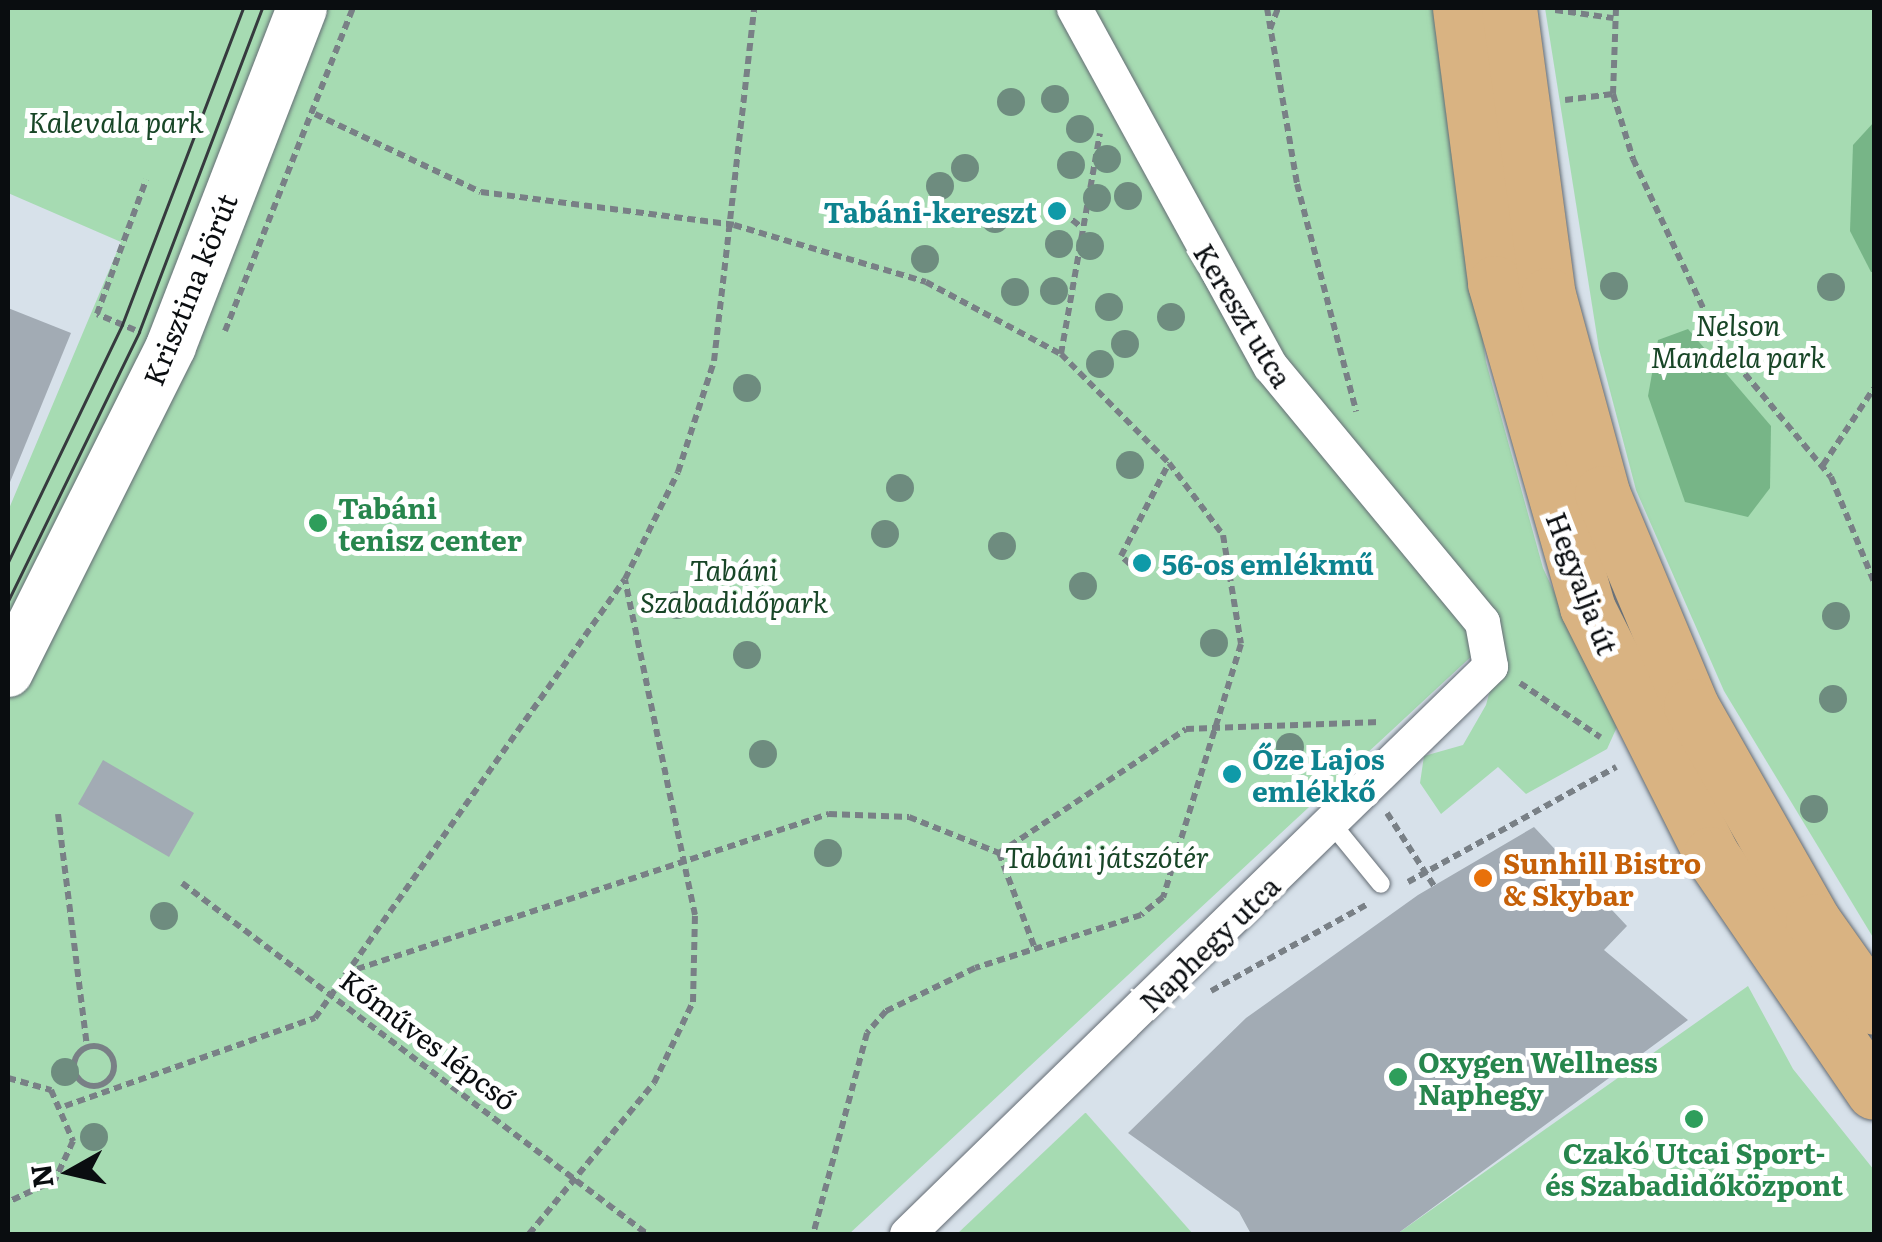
<!DOCTYPE html>
<meta charset="utf-8">
<style>
body{margin:0}
#map{position:relative;width:1882px;height:1242px;overflow:hidden;background:#d7e1ea;font-family:Literata,serif}
div>[style]{position:absolute}
[style*='--x']{left:calc(var(--x)*1px);top:calc(var(--y)*1px);width:calc(var(--w)*1px);rotate:calc(var(--a)*1deg)}
.green>*{inset:0;background:#a6dbb2}
.forest>*{inset:0;background:#77b587}
.building>*{inset:0;background:#a2abb4}
.path>*{height:6px;margin-top:-3px;transform-origin:0;background:repeating-linear-gradient(90deg,#798086 0 8px,transparent 0 13px)}
.path>.ring{margin:-3px;padding:0;box-sizing:content-box;background:none;border:6px solid #798086;border-radius:50%}
.roads{filter:drop-shadow(0 0 2px #646c74) drop-shadow(0 0 2px #646c74)}
.service>*{height:18px;margin:-9px;padding:0 9px;transform-origin:9px;border-radius:9px;background:#fff}
.minor>*{height:35px;margin:-17.5px;padding:0 17.5px;transform-origin:17.5px;border-radius:17.5px;background:#fff}
.secondary>*{height:50px;margin:-25px;padding:0 25px;transform-origin:25px;border-radius:25px;background:#fff}
.primary>*{height:55px;margin:-27.5px;padding:0 27.5px;transform-origin:27.5px;border-radius:27.5px;background:#d9b382}
.tram>*{height:2.5px;margin:-1.25px;padding:0 1.25px;transform-origin:1.25px;border-radius:1.25px;background:#363a3e}
.trees>*{width:28px;height:28px;margin:-14px;border-radius:50%;background:#6e8c7f}
.dots>*{width:28px;height:28px;translate:-50% -50%;box-sizing:border-box;border:5px solid #fff;border-radius:50%}
span{translate:-50% -50%;white-space:nowrap;text-align:center;line-height:1.15;-webkit-text-stroke:10px #fff;paint-order:stroke}
.park-label{font-size:28px;color:#184627;font-style:italic}
.culture-label{font-size:28px;color:#0d838f;font-weight:700}
.right{translate:-100% -50%;text-align:right}
.left{translate:0 -50%;text-align:left}
.street-label{font-size:28px;color:#0a0d10}
.leisure-label{font-size:28px;color:#27864d;font-weight:700}
.food-label{font-size:28px;color:#c56008;font-weight:700}
.frame{position:absolute;inset:0;border:10px solid #0a0d10;pointer-events:none}
.north{position:absolute;left:20px;top:1122px;width:100px;height:100px;-webkit-text-stroke:8px #fff;paint-order:stroke;rotate:262deg;font-size:28px;font-weight:700;line-height:40px;text-align:center;color:#0a0d10}
.north::after{content:'';display:block;margin:auto;width:35px;height:45px;background:#0a0d10;clip-path:polygon(50% 0,100% 100%,50% 72%,0 100%)}
</style>
<div id="map">
<div class="green">
<i style="clip-path:polygon(8px 8px,1436px 8px,1486px 362px,1543px 568px,1617px 727px,1607px 749px,1526px 794px,1498px 767px,1441px 814px,1420px 783px,1424px 756px,1463px 745px,1486px 705px,1494px 676px,1475px 653px,849px 1234px,8px 1234px,8px 511px,121px 242px,8px 193px)"></i>
<i style="clip-path:polygon(1545px 8px,1874px 8px,1874px 939px,1724px 691px,1636px 490px,1599px 349px)"></i>
<i style="clip-path:polygon(1748px 986px,1793px 1069px,1874px 1170px,1874px 1234px,1397px 1234px)"></i>
<i style="clip-path:polygon(1086px 1113px,1193px 1234px,957px 1234px,1085px 1113px)"></i>
</div>
<div class="forest">
<i style="clip-path:polygon(1874px 122px,1874px 272px,1871px 272px,1850px 231px,1853px 145px)"></i>
<i style="clip-path:polygon(1688px 329px,1771px 426px,1770px 488px,1748px 517px,1685px 502px,1648px 396px,1658px 340px)"></i>
</div>
<div class="building">
<i style="clip-path:polygon(8px 308px,71px 333px,8px 487px)"></i>
<i style="clip-path:polygon(103px 760px,194px 813px,169px 857px,78px 804px)"></i>
<i style="clip-path:polygon(1534px 827px,1627px 926px,1604px 950px,1688px 1020px,1397px 1234px,1251px 1234px,1239px 1212px,1128px 1133px,1246px 1018px,1418px 895px)"></i>
</div>
<div class="path">
<i style="--x:1267;--y:8;--w:179;--a:80.3"></i>
<i style="--x:1297;--y:184;--w:235;--a:75.4"></i>
<i style="--x:1616;--y:8;--w:86;--a:92"></i>
<i style="--x:1613;--y:94;--w:68;--a:72.9"></i>
<i style="--x:1633;--y:159;--w:204;--a:64.8"></i>
<i style="--x:1720;--y:344;--w:173;--a:50.2"></i>
<i style="--x:1831;--y:477;--w:113;--a:67.7"></i>
<i style="--x:1555;--y:10;--w:59;--a:7.9"></i>
<i style="--x:1270;--y:29;--w:22;--a:-69"></i>
<i style="--x:1565;--y:100;--w:48;--a:-7.1"></i>
<i style="--x:315;--y:114;--w:183;--a:25.2"></i>
<i style="--x:481;--y:192;--w:255;--a:7.4"></i>
<i style="--x:734;--y:225;--w:200;--a:16.5"></i>
<i style="--x:926;--y:282;--w:153;--a:28.1"></i>
<i style="--x:1061;--y:354;--w:153;--a:45.3"></i>
<i style="--x:1169;--y:463;--w:90;--a:53.1"></i>
<i style="--x:1223;--y:535;--w:110;--a:80.6"></i>
<i style="--x:1241;--y:644;--w:265;--a:107.1"></i>
<i style="--x:1163;--y:897;--w:28;--a:141"></i>
<i style="--x:1141;--y:915;--w:174;--a:162.3"></i>
<i style="--x:975;--y:968;--w:99;--a:154.2"></i>
<i style="--x:886;--y:1011;--w:29;--a:131"></i>
<i style="--x:867;--y:1033;--w:208;--a:105"></i>
<i style="--x:1062;--y:212;--w:23;--a:38"></i>
<i style="--x:135;--y:330;--w:41;--a:-157.2"></i>
<i style="--x:97;--y:314;--w:143;--a:-69.9"></i>
<i style="--x:225;--y:331;--w:347;--a:-68.4"></i>
<i style="--x:1061;--y:354;--w:224;--a:-80"></i>
<i style="--x:1823;--y:465;--w:92;--a:-56.5"></i>
<i style="--x:1130;--y:564;--w:12;--a:-138"></i>
<i style="--x:1121;--y:556;--w:105;--a:-62.7"></i>
<i style="--x:1520;--y:683;--w:97;--a:34"></i>
<i style="--x:1387;--y:813;--w:87;--a:57.2"></i>
<i style="--x:58;--y:814;--w:235;--a:82.9"></i>
<i style="--x:999;--y:853;--w:224;--a:-33.5"></i>
<i style="--x:1186;--y:729;--w:194;--a:-2.1"></i>
<i style="--x:1408;--y:882;--w:238;--a:-28.9"></i>
<i style="--x:182;--y:883;--w:583;--a:37.05"></i>
<i style="--x:357;--y:969;--w:497;--a:-18.2"></i>
<i style="--x:829;--y:814;--w:80;--a:2.1"></i>
<i style="--x:909;--y:817;--w:97;--a:21.8"></i>
<i style="--x:999;--y:853;--w:103;--a:69.4"></i>
<i style="--x:1211;--y:991;--w:177;--a:-29"></i>
<i class="ring" style="left:74px;top:1046px;width:34px;height:34px"></i>
<i style="--x:8;--y:1078;--w:45;--a:15.6"></i>
<i style="--x:51;--y:1090;--w:56;--a:66.7"></i>
<i style="--x:73;--y:1141;--w:43;--a:114.8"></i>
<i style="--x:55;--y:1180;--w:52;--a:154.9"></i>
<i style="--x:65;--y:1106;--w:265;--a:-19.4"></i>
<i style="--x:315;--y:1018;--w:537;--a:-54.77"></i>
<i style="--x:625;--y:579;--w:119;--a:-63.6"></i>
<i style="--x:678;--y:472;--w:117;--a:-72"></i>
<i style="--x:714;--y:361;--w:355;--a:-83.5"></i>
<i style="--x:529;--y:1234;--w:196;--a:-50.4"></i>
<i style="--x:654;--y:1083;--w:90;--a:-64.3"></i>
<i style="--x:693;--y:1002;--w:87;--a:-88.7"></i>
<i style="--x:695;--y:915;--w:342;--a:-101.8"></i>
</div>
<div class="roads">
<div class="service">
<i style="--x:1332;--y:824;--w:77;--a:50.8"></i>
</div>
<div class="minor">
<i style="--x:907;--y:1234;--w:814;--a:-44.25"></i>
<i style="--x:1490;--y:666;--w:45;--a:-100.3"></i>
<i style="--x:1482;--y:622;--w:332;--a:-129.6"></i>
<i style="--x:1270;--y:366;--w:408;--a:-118.7"></i>
</div>
<div class="secondary">
<i style="--x:8;--y:672;--w:364;--a:-63.4"></i>
<i style="--x:171;--y:346;--w:362;--a:-68.8"></i>
</div>
<div class="primary">
<i style="--x:1460;--y:8;--w:277;--a:82.7"></i>
<i style="--x:1495;--y:283;--w:337;--a:74.1"></i>
<i style="--x:1587;--y:607;--w:276;--a:63.3"></i>
<i style="--x:1711;--y:854;--w:288;--a:55.6"></i>
<i style="--x:1509;--y:8;--w:290;--a:82.3"></i>
<i style="--x:1548;--y:295;--w:205;--a:74.7"></i>
<i style="--x:1602;--y:493;--w:231;--a:67.3"></i>
<i style="--x:1691;--y:706;--w:247;--a:60.4"></i>
<i style="--x:1813;--y:921;--w:105;--a:54.7"></i>
</div>
</div>
<div class="tram">
<i style="--x:8;--y:562;--w:263;--a:-64.3"></i>
<i style="--x:122;--y:325;--w:339;--a:-69.1"></i>
<i style="--x:8;--y:601;--w:299;--a:-64"></i>
<i style="--x:139;--y:332;--w:347;--a:-69.2"></i>
</div>
<div class="trees">
<i style="left:1055px;top:99px"></i>
<i style="left:1011px;top:102px"></i>
<i style="left:1080px;top:129px"></i>
<i style="left:1107px;top:159px"></i>
<i style="left:1071px;top:165px"></i>
<i style="left:965px;top:168px"></i>
<i style="left:940px;top:186px"></i>
<i style="left:1128px;top:196px"></i>
<i style="left:1097px;top:198px"></i>
<i style="left:995px;top:219px"></i>
<i style="left:1059px;top:244px"></i>
<i style="left:1090px;top:246px"></i>
<i style="left:925px;top:259px"></i>
<i style="left:1614px;top:286px"></i>
<i style="left:1831px;top:287px"></i>
<i style="left:1054px;top:291px"></i>
<i style="left:1015px;top:292px"></i>
<i style="left:1109px;top:307px"></i>
<i style="left:1171px;top:317px"></i>
<i style="left:1125px;top:344px"></i>
<i style="left:1100px;top:364px"></i>
<i style="left:747px;top:388px"></i>
<i style="left:1130px;top:465px"></i>
<i style="left:900px;top:488px"></i>
<i style="left:885px;top:534px"></i>
<i style="left:1002px;top:546px"></i>
<i style="left:1083px;top:586px"></i>
<i style="left:677px;top:605px"></i>
<i style="left:1836px;top:616px"></i>
<i style="left:1214px;top:643px"></i>
<i style="left:747px;top:655px"></i>
<i style="left:1833px;top:699px"></i>
<i style="left:1290px;top:747px"></i>
<i style="left:763px;top:754px"></i>
<i style="left:1814px;top:809px"></i>
<i style="left:828px;top:853px"></i>
<i style="left:164px;top:916px"></i>
<i style="left:65px;top:1072px"></i>
<i style="left:94px;top:1137px"></i>
</div>
<div class="dots">
<i style="left:1057px;top:211px;background:#0f9aa8"></i>
<i style="left:318px;top:523px;background:#2e9e5b"></i>
<i style="left:1142px;top:563px;background:#0f9aa8"></i>
<i style="left:1232px;top:774px;background:#0f9aa8"></i>
<i style="left:1483px;top:878px;background:#e8710a"></i>
<i style="left:1398px;top:1077px;background:#2e9e5b"></i>
<i style="left:1694px;top:1119px;background:#2e9e5b"></i>
</div>
<div class="park-label">
<span style="left:116px;top:121px">Kalevala park</span>
<span style="left:1738px;top:340px">Nelson<br>Mandela park</span>
<span style="left:734px;top:585px">Tabáni<br>Szabadidőpark</span>
<span style="left:1107px;top:856px">Tabáni játszótér</span>
</div>
<div class="culture-label">
<span class="right" style="left:1037px;top:211px">Tabáni-kereszt</span>
<span class="left" style="left:1162px;top:563px">56-os emlékmű</span>
<span class="left" style="left:1252px;top:774px">Őze Lajos<br>emlékkő</span>
</div>
<div class="street-label">
<span style="left:189px;top:289px;rotate:-68deg">Krisztina körút</span>
<span style="left:1244px;top:315px;rotate:59deg">Kereszt utca</span>
<span style="left:1583px;top:583px;rotate:69deg">Hegyalja út</span>
<span style="left:1209px;top:943px;rotate:-44deg">Naphegy utca</span>
<span style="left:429px;top:1039px;rotate:37deg">Kőműves lépcső</span>
</div>
<div class="leisure-label">
<span class="left" style="left:338px;top:523px">Tabáni<br>tenisz center</span>
<span class="left" style="left:1418px;top:1077px">Oxygen Wellness<br>Naphegy</span>
<span style="left:1694px;top:1168px">Czakó Utcai Sport-<br>és Szabadidőközpont</span>
</div>
<div class="food-label">
<span class="left" style="left:1503px;top:878px">Sunhill Bistro<br>&amp; Skybar</span>
</div>
<div class="frame"></div>
<div class="north">N</div>
</div>
